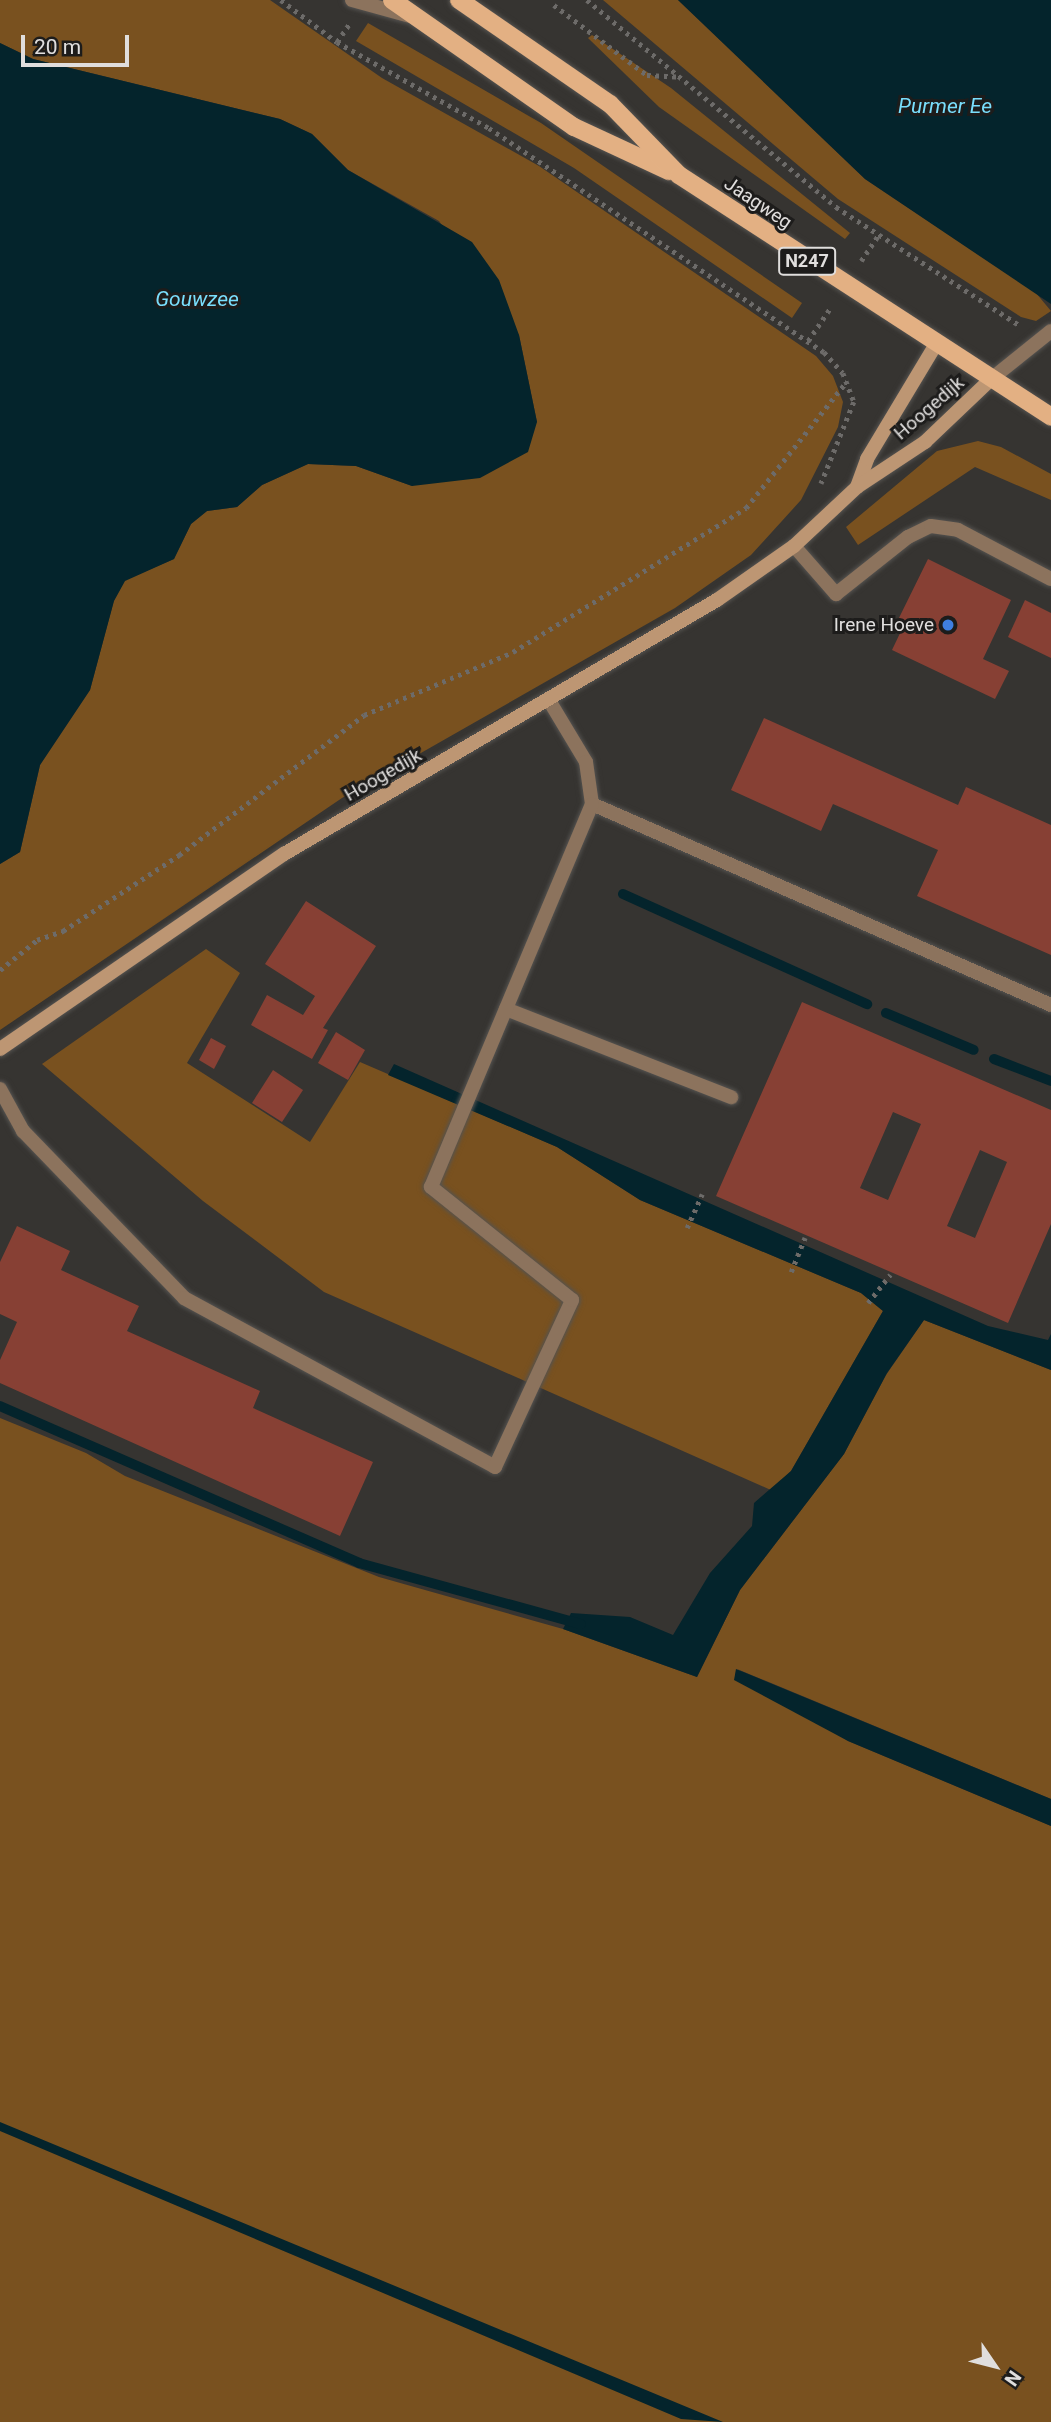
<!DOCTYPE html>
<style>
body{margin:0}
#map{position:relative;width:1051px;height:2422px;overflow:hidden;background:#363431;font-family:Roboto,sans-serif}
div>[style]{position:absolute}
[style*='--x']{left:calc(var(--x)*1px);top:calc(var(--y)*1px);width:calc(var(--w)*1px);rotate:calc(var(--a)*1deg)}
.green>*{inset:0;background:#79511f}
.water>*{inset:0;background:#04242c}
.stream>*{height:10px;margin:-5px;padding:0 5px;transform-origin:5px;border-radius:5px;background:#04242c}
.building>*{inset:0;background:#874034}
.path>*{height:4.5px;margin-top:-2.25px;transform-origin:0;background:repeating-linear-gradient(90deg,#6d6b69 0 3.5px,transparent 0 8.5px)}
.roads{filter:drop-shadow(0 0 2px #555350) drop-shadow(0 0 2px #555350)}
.lane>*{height:14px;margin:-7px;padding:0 7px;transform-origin:7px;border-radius:7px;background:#8c735d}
.street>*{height:14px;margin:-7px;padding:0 7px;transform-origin:7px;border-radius:7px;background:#8c735d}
.secondary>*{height:14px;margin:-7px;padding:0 7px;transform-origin:7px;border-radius:7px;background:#bd9673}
.primary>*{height:18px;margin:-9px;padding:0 9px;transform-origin:9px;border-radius:9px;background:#e3b083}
.dots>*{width:19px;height:19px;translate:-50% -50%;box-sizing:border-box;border:4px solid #1d1c1b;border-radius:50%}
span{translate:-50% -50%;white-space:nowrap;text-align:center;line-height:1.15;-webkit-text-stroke:6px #1d1c1b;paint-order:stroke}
.shield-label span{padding:2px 5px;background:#1d1c1b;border:2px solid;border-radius:5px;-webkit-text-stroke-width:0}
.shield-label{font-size:18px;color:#e0dedd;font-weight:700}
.street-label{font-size:19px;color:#e0dedd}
.poi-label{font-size:19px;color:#e0dedd}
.right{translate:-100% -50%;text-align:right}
.water-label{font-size:21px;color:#79defc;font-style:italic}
.north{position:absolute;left:960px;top:2331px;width:70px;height:70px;-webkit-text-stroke:5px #1d1c1b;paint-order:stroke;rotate:125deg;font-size:19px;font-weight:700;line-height:28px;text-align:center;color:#e0dedd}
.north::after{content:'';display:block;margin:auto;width:24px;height:32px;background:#e0dedd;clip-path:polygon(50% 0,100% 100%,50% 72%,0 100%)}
.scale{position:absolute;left:21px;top:35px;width:108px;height:32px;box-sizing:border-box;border:4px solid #e0dedd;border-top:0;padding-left:9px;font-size:21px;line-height:24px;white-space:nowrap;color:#e0dedd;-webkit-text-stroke:5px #1d1c1b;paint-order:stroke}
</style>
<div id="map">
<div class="green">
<i style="clip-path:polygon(0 0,270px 0,382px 78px,539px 166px,816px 356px,833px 376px,843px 402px,838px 427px,801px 500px,751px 555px,675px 608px,342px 798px,0 1030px,0 864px,20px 852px,40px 765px,90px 690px,114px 600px,125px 580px,174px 559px,191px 524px,207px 511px,237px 507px,262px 485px,308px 464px,356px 466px,412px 486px,537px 422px,519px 335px,439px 221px,348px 170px,312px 134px,280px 119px,33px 59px,0 43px)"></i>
<i style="clip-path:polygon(603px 0,678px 0,865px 179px,1036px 293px,1051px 311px,1036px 321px,1021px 317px,838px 199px)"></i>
<i style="clip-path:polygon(368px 23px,541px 123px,802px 303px,792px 318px,574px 168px,356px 41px)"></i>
<i style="clip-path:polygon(592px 35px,671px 88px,850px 233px,845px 239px,659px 107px,588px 38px)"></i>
<i style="clip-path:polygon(978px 441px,1001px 447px,1051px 474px,1051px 500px,975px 467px,858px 545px,846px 527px,937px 451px)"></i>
<i style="clip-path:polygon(206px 949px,240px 973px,187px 1063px,310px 1142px,360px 1062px,557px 1147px,640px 1200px,861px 1293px,883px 1311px,791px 1471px,773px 1491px,324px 1292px,203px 1201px,42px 1064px)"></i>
<i style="clip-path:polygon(924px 1320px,1051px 1370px,1051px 1799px,737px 1669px,848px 1741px,1051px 1826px,1051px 2422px,0 2422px,0 1418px,86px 1453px,125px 1476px,379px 1577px,563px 1629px,697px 1677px,740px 1590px,844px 1454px,886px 1375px)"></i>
</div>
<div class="water">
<i style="clip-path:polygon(678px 0,1051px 0,1051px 304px,865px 179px)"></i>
<i style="clip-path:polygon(0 43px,33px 59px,280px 119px,312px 134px,348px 170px,472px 242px,499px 280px,519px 335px,537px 422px,528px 452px,480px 478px,412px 486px,356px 466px,308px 464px,262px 485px,237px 507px,207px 511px,191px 524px,174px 559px,125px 581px,114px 601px,90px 690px,40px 765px,20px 852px,0 864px)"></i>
<i style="clip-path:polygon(394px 1064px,988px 1326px,1048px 1340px,1051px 1334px,1051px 1370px,924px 1320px,887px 1373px,844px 1454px,740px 1590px,697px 1677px,563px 1629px,571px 1613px,630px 1617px,673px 1635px,710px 1573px,752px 1526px,754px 1503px,791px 1471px,883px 1311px,861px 1293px,640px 1200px,557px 1147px,388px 1075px)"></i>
<i style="clip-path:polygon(736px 1669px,1051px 1799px,1051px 1826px,848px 1741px,734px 1680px)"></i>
<i style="clip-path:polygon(0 2122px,359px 2271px,723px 2422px,681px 2419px,0 2131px)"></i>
</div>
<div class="stream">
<i style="--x:623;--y:894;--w:268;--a:24.3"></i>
<i style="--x:886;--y:1013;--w:95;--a:22.8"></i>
<i style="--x:994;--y:1059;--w:61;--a:21.1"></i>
<i style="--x:0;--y:1406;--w:392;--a:23.6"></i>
<i style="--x:359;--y:1563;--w:230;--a:15.4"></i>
</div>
<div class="building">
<i style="clip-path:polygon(928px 559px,1011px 600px,983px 659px,1009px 671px,995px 699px,892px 650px,902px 629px,895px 626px)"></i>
<i style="clip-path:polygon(1025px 600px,1051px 613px,1051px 658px,1008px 637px)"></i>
<i style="clip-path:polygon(764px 718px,958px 805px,966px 787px,1051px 825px,1051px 955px,917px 896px,938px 850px,833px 804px,821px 831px,731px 790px)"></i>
<i style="clip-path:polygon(306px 901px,376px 946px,323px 1028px,328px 1030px,312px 1059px,251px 1025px,267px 995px,303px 1015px,315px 996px,265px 964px)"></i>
<i style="clip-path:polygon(evenodd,802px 1002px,1051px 1110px,1051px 1224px,1008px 1323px,716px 1196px,802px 1002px,893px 1112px,921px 1124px,888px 1200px,860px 1188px,893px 1112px,802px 1002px,980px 1150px,1007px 1162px,975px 1238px,947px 1226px,980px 1150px)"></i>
<i style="clip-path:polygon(336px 1032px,365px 1050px,348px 1080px,318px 1063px)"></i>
<i style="clip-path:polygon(211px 1038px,226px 1046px,214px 1069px,199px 1060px)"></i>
<i style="clip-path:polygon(273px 1070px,303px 1090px,282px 1122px,252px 1103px)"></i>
<i style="clip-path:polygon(17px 1226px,70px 1251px,61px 1270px,139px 1306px,127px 1331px,260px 1391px,253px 1408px,373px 1462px,340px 1536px,0 1383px,0 1360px,17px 1322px,0 1314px,0 1262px)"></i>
</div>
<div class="path">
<i style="--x:281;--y:0;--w:70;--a:36.9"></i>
<i style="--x:337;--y:42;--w:175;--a:29.5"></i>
<i style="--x:489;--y:128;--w:403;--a:33.8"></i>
<i style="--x:824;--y:352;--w:28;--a:48"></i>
<i style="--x:843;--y:373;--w:31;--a:69"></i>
<i style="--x:854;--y:402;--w:88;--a:111.9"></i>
<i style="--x:587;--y:0;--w:324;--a:39.7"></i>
<i style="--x:836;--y:207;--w:218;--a:32.8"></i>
<i style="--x:554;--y:5;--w:116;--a:37"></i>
<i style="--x:647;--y:75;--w:33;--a:3"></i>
<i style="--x:337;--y:42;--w:23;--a:-56"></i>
<i style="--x:861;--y:261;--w:30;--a:-56"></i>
<i style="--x:808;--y:341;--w:41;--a:-55.9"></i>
<i style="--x:0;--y:970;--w:48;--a:-39"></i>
<i style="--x:37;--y:940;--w:28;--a:-19"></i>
<i style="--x:63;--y:931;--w:139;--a:-33.2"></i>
<i style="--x:179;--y:855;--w:232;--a:-37.1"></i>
<i style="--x:364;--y:715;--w:162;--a:-22.9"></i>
<i style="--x:513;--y:652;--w:274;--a:-31.7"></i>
<i style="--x:746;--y:508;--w:162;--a:-51.5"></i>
<i style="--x:687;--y:1228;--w:37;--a:-66"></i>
<i style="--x:791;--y:1272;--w:37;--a:-68"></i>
<i style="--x:868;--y:1303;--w:36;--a:-52"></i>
</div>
<div class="roads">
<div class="lane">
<i style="--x:352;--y:0;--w:64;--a:15.3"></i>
<i style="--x:794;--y:546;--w:64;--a:48.8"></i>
<i style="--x:836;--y:594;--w:92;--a:-38.4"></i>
<i style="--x:908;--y:537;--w:25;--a:-26"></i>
<i style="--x:931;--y:526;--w:27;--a:8"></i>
<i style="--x:958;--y:530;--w:105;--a:27.8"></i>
<i style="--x:550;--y:702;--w:70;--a:59"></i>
<i style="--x:586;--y:762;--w:42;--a:81.9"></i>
<i style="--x:592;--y:804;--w:501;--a:23.65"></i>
<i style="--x:506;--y:1009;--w:242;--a:21.4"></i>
<i style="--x:0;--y:1089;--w:48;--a:61.3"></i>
<i style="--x:23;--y:1131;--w:232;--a:46"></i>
<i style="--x:184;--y:1298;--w:354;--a:28.5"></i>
<i style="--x:495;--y:1467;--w:184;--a:-65.2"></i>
<i style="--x:572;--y:1300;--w:181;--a:-141.3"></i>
<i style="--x:431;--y:1187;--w:415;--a:-67.2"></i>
</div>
<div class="street">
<i style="--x:990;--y:380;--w:78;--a:-38.8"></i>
</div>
<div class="secondary">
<i style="--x:857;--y:487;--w:30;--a:-70"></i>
<i style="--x:867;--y:459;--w:132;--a:-59"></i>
<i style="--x:0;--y:1049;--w:345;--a:-34.5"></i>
<i style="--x:284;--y:854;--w:502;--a:-30.4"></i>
<i style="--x:717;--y:600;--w:94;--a:-35"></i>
<i style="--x:794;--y:546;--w:86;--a:-43.1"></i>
<i style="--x:857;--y:487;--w:82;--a:-33.5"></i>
<i style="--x:925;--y:442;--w:90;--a:-43.6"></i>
</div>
<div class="primary">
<i style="--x:392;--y:0;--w:222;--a:34.9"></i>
<i style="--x:574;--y:127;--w:105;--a:24.9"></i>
<i style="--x:459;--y:0;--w:183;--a:34.6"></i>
<i style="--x:610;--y:104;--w:99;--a:45.8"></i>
<i style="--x:679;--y:175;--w:444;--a:33"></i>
</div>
</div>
<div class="dots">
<i style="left:948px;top:625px;background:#3f7fe0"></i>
</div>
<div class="shield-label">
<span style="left:807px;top:261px">N247</span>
</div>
<div class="street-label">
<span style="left:758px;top:203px;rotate:34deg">Jaagweg</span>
<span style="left:929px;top:408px;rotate:-41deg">Hoogedijk</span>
<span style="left:383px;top:775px;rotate:-30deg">Hoogedijk</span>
</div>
<div class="poi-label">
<span class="right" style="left:934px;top:625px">Irene Hoeve</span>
</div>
<div class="water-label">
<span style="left:945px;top:106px">Purmer Ee</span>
<span style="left:197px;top:299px">Gouwzee</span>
</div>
<div class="north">N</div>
<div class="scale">20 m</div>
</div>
